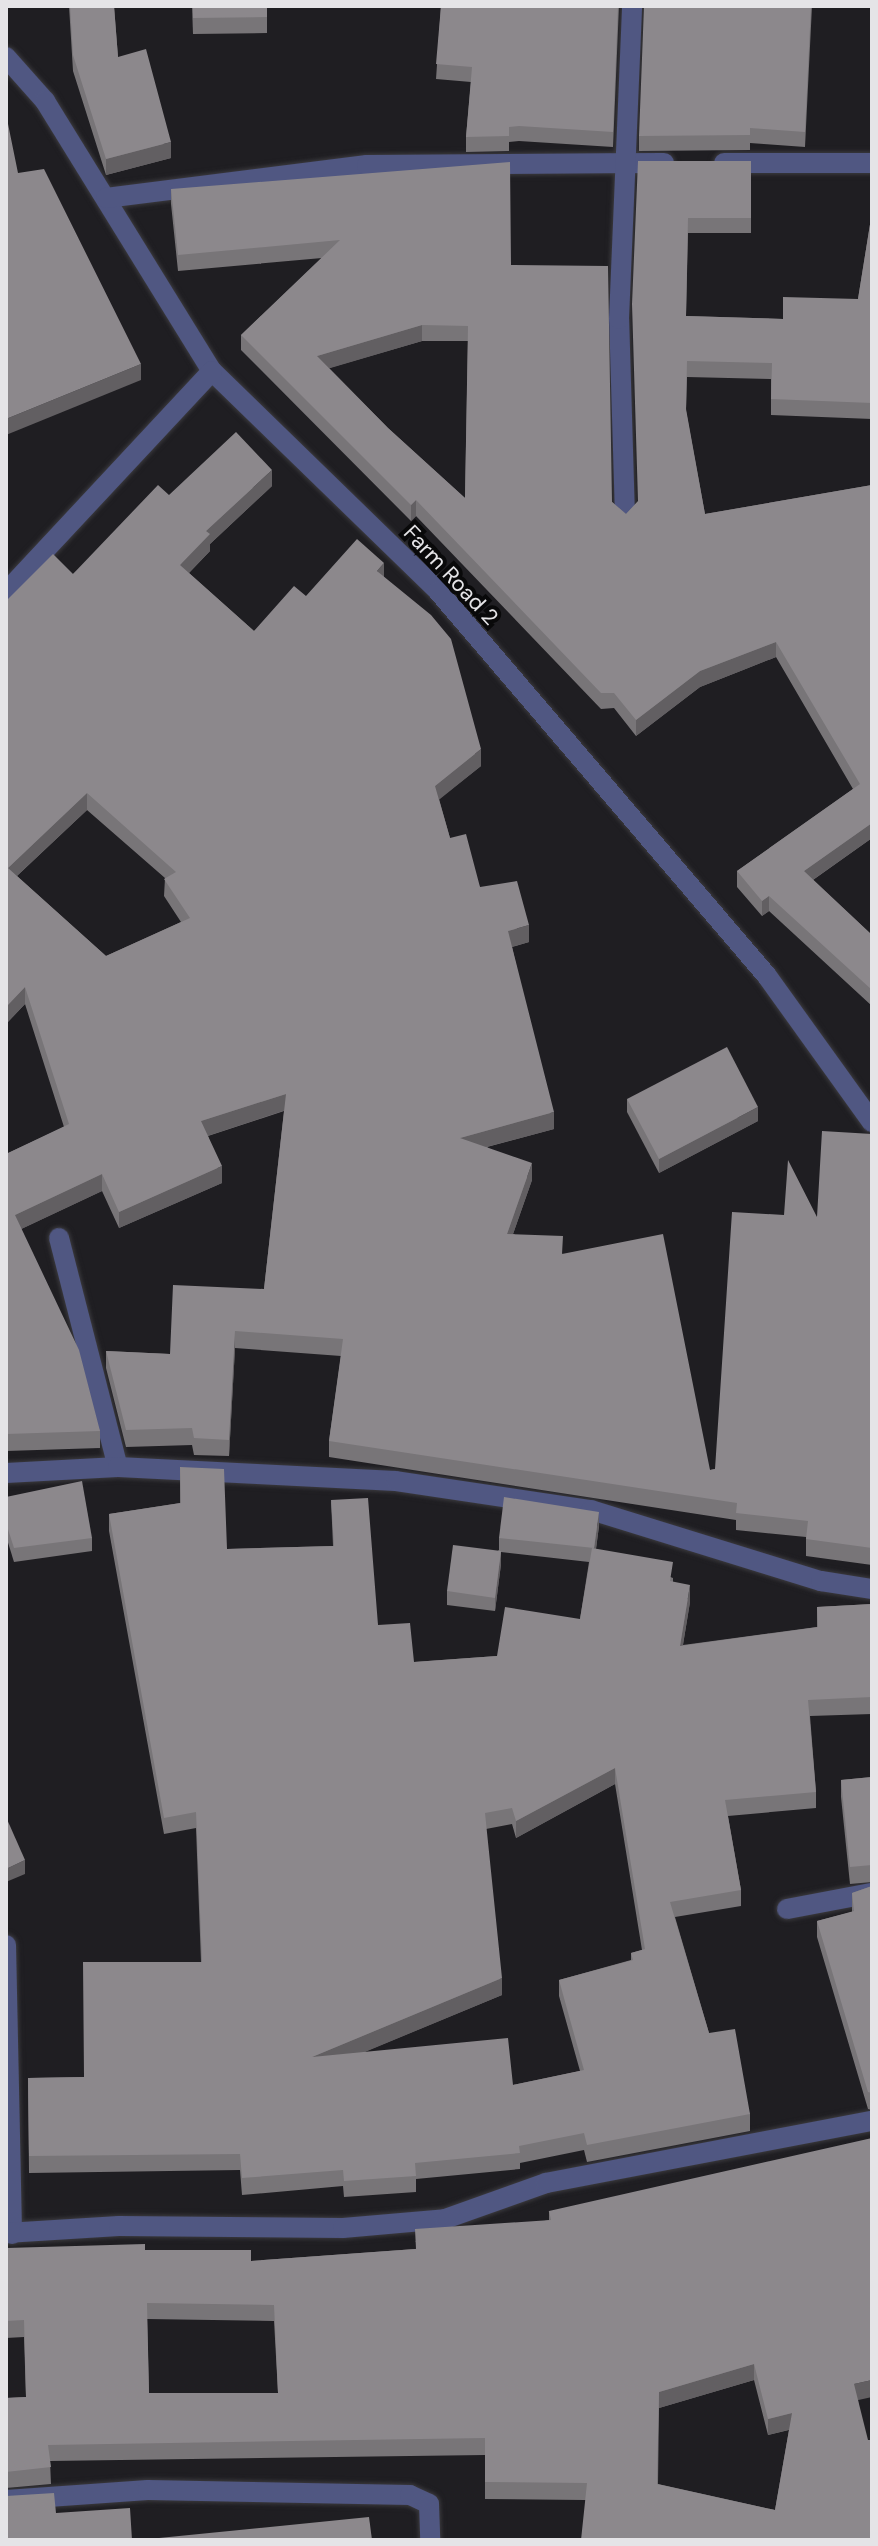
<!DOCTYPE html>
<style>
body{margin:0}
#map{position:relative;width:878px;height:2546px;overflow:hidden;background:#1f1e22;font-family:"DM Sans",sans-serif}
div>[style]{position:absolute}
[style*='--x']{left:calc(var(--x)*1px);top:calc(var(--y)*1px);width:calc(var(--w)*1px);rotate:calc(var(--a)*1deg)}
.roads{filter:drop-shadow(0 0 2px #3b3a3e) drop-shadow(0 0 2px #3b3a3e)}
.minor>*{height:20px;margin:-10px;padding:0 10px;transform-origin:10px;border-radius:10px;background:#505782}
.wall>*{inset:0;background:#787578}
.shaded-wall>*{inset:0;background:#625f62}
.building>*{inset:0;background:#8c888c}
span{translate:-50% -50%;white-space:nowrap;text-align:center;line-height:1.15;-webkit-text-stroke:8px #09090a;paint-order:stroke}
.street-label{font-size:22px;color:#e5e4e7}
.frame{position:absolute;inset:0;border:8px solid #e5e4e7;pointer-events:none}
</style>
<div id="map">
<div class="roads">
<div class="minor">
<i style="--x:6;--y:57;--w:59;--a:48.4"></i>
<i style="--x:45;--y:101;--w:317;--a:58.3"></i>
<i style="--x:212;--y:371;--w:315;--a:44.2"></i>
<i style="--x:438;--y:591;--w:506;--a:49.48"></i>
<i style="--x:767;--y:976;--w:180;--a:54.3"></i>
<i style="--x:724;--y:163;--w:148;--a:0"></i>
<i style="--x:106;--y:198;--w:263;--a:-7.2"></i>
<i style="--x:367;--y:165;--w:297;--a:-0.4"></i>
<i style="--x:625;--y:517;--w:198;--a:-91.7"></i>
<i style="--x:619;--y:319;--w:313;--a:-87.6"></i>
<i style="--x:6;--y:592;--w:302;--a:-47"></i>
<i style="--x:59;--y:1238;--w:236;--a:75.6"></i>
<i style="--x:6;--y:1473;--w:112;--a:-3.1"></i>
<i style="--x:118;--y:1467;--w:278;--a:2.9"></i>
<i style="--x:396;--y:1481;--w:197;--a:8.5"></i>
<i style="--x:591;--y:1510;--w:241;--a:17.2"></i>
<i style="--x:821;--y:1581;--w:52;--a:8.9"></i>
<i style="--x:787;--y:1909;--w:86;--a:-10.7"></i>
<i style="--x:6;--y:1945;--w:289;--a:88.8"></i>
<i style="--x:6;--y:2233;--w:113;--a:-3.5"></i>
<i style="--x:119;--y:2226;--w:224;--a:0.5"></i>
<i style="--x:343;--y:2228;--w:102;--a:-5"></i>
<i style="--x:445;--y:2219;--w:107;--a:-19.6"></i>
<i style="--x:546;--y:2183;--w:332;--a:-10.8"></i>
<i style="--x:6;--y:2500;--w:142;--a:-4"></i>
<i style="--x:148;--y:2490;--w:262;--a:1.1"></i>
<i style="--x:410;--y:2495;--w:21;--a:25"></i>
<i style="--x:429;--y:2504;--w:36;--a:88"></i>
</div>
</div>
<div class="wall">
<i style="clip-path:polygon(69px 6px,114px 6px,118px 57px,171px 158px,106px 175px,73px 71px)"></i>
<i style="clip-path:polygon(192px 6px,267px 6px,267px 33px,193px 34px)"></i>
<i style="clip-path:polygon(441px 6px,619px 6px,613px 147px,519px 141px,509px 142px,509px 151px,466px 152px,466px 137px,471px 82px,436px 79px)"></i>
<i style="clip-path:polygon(812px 6px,805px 147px,750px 143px,750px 150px,639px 151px,639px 136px)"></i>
<i style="clip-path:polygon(evenodd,638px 161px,751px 161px,751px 233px,688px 233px,686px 316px,783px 319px,858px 299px,872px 212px,872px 419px,771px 415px,771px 379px,687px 377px,686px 411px,705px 514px,872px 485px,872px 838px,813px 880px,872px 935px,872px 1006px,769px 911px,762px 916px,737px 887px,737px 871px,853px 789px,776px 657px,700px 687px,636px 736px,614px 708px,601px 709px,416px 516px,411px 521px,241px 350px,241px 335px,322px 258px,178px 271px,171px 204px,171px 189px,511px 265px,612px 502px,626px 514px,638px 502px,638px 161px,422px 341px,468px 341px,465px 498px,388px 428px,329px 368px,422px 341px)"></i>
<i style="clip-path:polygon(evenodd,272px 486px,210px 544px,210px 551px,189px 573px,254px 631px,306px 596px,384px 577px,481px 766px,439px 799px,450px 838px,480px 887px,529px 942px,512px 947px,554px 1129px,487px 1147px,532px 1180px,513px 1234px,563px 1254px,710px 1470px,715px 1469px,817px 1217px,872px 1134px,872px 1565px,806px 1556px,806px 1537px,736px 1530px,736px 1520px,329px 1457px,329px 1441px,341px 1356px,235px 1348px,229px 1456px,194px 1455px,192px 1445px,126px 1447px,106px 1368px,106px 1351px,170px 1354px,264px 1289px,284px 1111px,208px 1136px,222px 1183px,119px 1228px,102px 1191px,21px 1229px,100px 1431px,100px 1448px,6px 1451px,6px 1154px,64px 1127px,25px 1004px,6px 1024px,6px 601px,73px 574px,169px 495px,272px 486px,87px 810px,165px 878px,164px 896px,181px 922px,106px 956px,17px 876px,87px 810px)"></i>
<i style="clip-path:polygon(627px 1099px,758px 1121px,659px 1173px,627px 1112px)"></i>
<i style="clip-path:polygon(evenodd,180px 1467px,227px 1549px,333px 1546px,331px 1500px,378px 1625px,414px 1662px,497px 1656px,580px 1619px,589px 1562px,501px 1552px,501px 1564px,495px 1611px,447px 1605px,447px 1591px,499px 1550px,499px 1538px,599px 1526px,596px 1549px,673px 1578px,673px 1582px,690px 1602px,683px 1645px,817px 1627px,817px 1607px,872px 1604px,872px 1714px,810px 1716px,816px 1792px,816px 1808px,728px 1816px,741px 1890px,741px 1906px,675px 1917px,709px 2033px,750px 2114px,750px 2131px,587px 2162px,584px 2150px,520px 2163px,520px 2169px,416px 2179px,416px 2192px,344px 2197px,343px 2186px,242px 2195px,240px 2170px,29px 2173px,28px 2078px,84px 2077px,201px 1962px,196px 1828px,164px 1834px,109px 1531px,109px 1514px,180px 1503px,180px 1467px,615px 1784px,642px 1950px,631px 1953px,631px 1960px,559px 1980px,559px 1996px,580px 2071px,513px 2085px,364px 2052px,502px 1995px,486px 1829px,512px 1824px,516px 1838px,615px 1784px)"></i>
<i style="clip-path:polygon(6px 1497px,92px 1538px,92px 1551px,14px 1562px,6px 1536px)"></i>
<i style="clip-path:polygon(872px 1777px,872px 1882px,850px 1884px,841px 1797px,841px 1780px)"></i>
<i style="clip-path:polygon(872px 1886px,872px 2110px,868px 2109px,817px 1937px,817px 1921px,852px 1912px,852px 1893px)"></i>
<i style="clip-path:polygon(evenodd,549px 2211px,858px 2400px,872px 2540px,585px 2500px,485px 2499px,485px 2455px,50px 2461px,51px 2484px,6px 2488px,6px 2398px,26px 2397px,24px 2337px,6px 2338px,6px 2248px,145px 2250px,251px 2261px,415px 2249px,549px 2220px,549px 2211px,147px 2319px,274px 2321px,278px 2393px,149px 2393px,147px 2319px,549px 2211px,754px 2380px,768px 2435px,789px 2430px,775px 2510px,658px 2484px,659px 2408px,754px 2380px)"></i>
</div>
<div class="shaded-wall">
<i style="clip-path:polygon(171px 142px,171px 158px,106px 175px,106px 159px)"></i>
<i style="clip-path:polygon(422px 325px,422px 341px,317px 372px,317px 356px)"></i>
<i style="clip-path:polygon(141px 364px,141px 380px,6px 435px,6px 419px)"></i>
<i style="clip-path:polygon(272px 470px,272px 486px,210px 544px,210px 551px,180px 582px,180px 565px,206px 531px)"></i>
<i style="clip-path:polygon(416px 500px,416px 516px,411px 521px,411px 505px)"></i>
<i style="clip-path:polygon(384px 563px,384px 580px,377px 571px)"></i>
<i style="clip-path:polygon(776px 642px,776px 657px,700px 687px,636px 736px,636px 720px,700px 671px)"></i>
<i style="clip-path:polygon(481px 749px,481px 766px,435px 803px,435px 786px)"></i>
<i style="clip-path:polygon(87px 793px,87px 810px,8px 884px,8px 868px)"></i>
<i style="clip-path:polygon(872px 823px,872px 838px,804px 886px,804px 871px)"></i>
<i style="clip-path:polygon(769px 896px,769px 911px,762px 916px,762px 901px)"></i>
<i style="clip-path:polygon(529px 925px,529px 942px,508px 948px,508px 931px)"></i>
<i style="clip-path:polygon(25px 987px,25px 1004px,6px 1024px,6px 1007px)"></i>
<i style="clip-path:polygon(286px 1094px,286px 1110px,201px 1138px,201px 1121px)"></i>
<i style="clip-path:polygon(758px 1107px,758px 1121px,659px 1173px,659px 1159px)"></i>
<i style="clip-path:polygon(554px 1112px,554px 1129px,460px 1154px,460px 1138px)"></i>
<i style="clip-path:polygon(532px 1163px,532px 1180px,507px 1251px,507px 1234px)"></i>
<i style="clip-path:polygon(222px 1166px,222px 1183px,119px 1228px,119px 1212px)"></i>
<i style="clip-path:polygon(102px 1174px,102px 1191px,15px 1232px,15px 1215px)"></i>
<i style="clip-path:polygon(235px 1331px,235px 1348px,229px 1456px,229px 1440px)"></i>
<i style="clip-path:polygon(599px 1512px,599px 1526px,594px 1563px,594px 1549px)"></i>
<i style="clip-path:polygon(501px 1551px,501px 1564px,495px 1611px,495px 1598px)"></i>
<i style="clip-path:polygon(690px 1585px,690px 1602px,680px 1662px,680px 1646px)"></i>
<i style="clip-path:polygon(615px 1768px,615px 1784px,516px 1838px,516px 1821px)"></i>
<i style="clip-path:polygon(25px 1860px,25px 1874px,6px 1882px,6px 1869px)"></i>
<i style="clip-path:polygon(502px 1978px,502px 1995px,312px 2074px,312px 2057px)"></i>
<i style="clip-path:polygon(754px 2364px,754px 2380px,659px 2408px,659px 2392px)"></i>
<i style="clip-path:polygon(872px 2380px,872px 2397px,854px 2401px,854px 2384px)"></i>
<i style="clip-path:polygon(792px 2413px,792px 2429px,768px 2435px,768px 2419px)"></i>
</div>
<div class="building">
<i style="clip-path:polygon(70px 6px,114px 6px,118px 57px,146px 49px,171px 142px,106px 159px,73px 55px)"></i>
<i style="clip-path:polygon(193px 6px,267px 6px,267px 17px,193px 18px)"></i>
<i style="clip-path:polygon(441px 6px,618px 6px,613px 132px,519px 126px,509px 127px,509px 136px,466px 137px,472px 67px,436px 64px)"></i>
<i style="clip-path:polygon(644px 6px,811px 6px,805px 132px,750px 128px,750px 135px,639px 136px)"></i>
<i style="clip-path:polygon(6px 114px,18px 173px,44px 169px,141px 364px,6px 419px)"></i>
<i style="clip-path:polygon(evenodd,638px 161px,751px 161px,751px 218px,688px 218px,686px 316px,783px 319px,783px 297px,858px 299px,872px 212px,872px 403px,771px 399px,772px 363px,687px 361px,686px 409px,705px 514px,872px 485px,872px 823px,804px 871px,872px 935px,872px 990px,769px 896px,762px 901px,737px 871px,860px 784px,776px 642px,700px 671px,636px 720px,614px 693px,601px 693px,416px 500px,411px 505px,241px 335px,340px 240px,178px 255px,171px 189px,510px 162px,511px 265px,608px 266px,612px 502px,626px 514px,638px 501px,632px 304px,638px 161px,422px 325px,468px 326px,465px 498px,388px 428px,317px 356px,422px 325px)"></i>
<i style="clip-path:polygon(evenodd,236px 432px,272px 470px,206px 531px,210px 534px,180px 565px,254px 631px,294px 586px,306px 596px,357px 539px,384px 563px,377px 571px,431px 615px,451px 639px,481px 749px,435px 786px,450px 838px,466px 834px,480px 887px,517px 881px,529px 925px,508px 931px,554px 1112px,460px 1138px,532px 1163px,507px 1234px,563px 1236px,562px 1254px,663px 1234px,710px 1470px,715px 1469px,732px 1212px,784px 1215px,788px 1160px,817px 1217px,822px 1131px,872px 1134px,872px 1548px,806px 1539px,808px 1521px,736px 1513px,737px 1503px,329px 1441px,343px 1339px,235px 1331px,229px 1440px,194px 1438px,192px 1428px,126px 1430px,106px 1351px,170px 1354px,173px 1285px,264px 1289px,286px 1094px,201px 1121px,222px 1166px,119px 1212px,102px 1174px,15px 1215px,79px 1350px,100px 1431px,6px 1434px,6px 1154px,69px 1124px,25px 987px,6px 1007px,6px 601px,53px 554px,73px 574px,158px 485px,169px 495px,236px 432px,87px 793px,176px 872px,164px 879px,190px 918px,106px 956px,8px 868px,87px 793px)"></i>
<i style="clip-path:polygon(727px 1047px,758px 1107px,659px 1159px,627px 1099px)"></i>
<i style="clip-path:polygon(evenodd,180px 1467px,224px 1469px,227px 1549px,334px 1546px,331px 1500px,368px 1498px,378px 1625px,410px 1623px,414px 1662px,497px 1656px,505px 1607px,580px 1619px,592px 1548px,673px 1562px,670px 1581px,690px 1585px,680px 1646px,818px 1627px,817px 1607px,872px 1604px,872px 1697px,808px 1700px,816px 1792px,725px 1800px,741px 1890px,670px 1902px,709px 2033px,735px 2029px,750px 2114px,587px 2145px,584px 2133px,519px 2146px,520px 2153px,415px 2163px,416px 2176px,344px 2181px,343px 2170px,242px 2178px,240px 2154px,29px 2156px,28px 2078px,84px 2077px,83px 1962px,202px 1962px,196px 1812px,164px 1818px,109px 1514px,181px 1503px,180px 1467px,615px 1768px,645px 1949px,631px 1953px,633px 1960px,559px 1980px,584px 2070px,513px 2085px,508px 2038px,312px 2057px,502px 1978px,485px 1813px,512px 1808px,516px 1821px,615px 1768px)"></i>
<i style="clip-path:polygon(82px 1481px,92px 1538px,14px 1548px,6px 1523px,6px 1497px)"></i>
<i style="clip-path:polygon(504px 1497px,599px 1512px,594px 1548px,499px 1538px)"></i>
<i style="clip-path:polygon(453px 1545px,501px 1551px,495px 1598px,447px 1591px)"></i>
<i style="clip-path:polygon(872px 1777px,872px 1865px,850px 1867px,841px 1780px)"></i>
<i style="clip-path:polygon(6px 1817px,25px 1860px,6px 1869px)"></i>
<i style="clip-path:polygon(872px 1886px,872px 2093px,868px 2092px,817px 1921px,854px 1911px,852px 1893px)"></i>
<i style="clip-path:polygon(evenodd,872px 2138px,872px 2380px,854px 2384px,868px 2440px,872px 2440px,872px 2540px,581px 2540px,587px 2483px,485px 2482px,485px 2438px,48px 2445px,51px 2467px,6px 2472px,6px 2398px,26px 2397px,24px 2320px,6px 2321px,6px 2248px,145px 2244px,145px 2250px,251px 2250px,251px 2261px,416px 2249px,415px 2229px,551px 2220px,549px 2211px,872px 2138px,147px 2303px,274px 2305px,278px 2393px,149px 2393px,147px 2303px,872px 2138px,754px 2364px,768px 2419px,792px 2413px,775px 2510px,657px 2484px,659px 2392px,754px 2364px)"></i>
<i style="clip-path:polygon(54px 2493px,56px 2513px,130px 2508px,132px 2540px,6px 2540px,6px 2496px)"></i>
<i style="clip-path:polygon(369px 2517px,372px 2540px,139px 2540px)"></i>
</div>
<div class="street-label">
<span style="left:451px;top:575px;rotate:47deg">Farm Road 2</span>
</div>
<div class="frame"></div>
</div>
